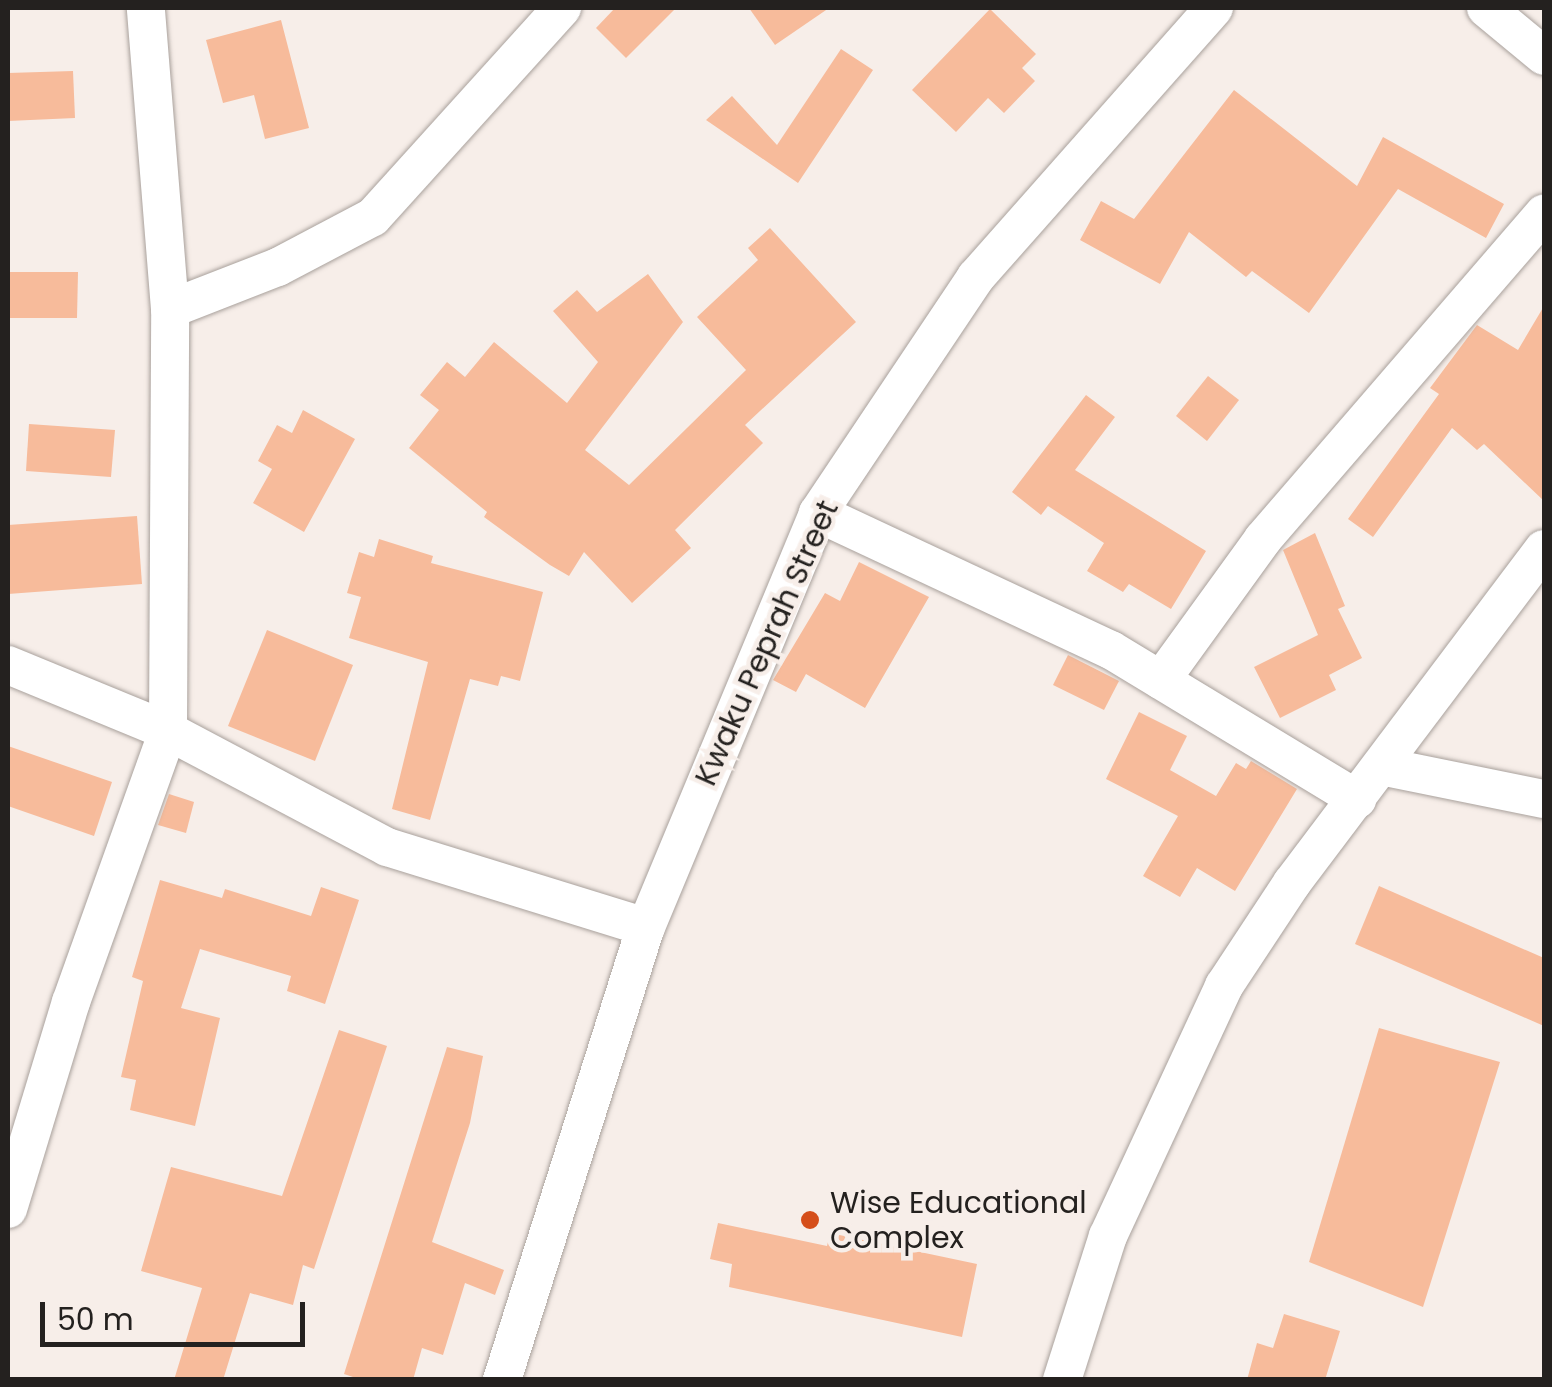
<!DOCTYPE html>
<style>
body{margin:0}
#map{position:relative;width:1552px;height:1387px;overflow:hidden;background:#f7eee9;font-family:Poppins,sans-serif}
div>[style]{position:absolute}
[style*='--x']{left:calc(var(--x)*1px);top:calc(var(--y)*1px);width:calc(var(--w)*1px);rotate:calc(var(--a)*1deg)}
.building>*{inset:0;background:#f7bb9b}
.roads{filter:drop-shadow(0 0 2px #a9a19c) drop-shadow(0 0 2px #a9a19c)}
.minor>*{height:38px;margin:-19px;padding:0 19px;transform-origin:19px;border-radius:19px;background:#fff}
.dots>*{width:28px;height:28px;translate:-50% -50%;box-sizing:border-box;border:5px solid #f7eee9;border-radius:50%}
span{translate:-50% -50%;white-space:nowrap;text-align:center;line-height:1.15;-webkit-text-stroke:9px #f7eee9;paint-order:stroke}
.street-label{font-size:30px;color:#24211f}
.poi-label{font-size:30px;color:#24211f}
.left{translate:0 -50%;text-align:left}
.frame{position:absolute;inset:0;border:10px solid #24211f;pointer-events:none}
.scale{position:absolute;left:40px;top:1302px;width:265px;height:45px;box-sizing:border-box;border:5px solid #24211f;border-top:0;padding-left:12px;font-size:30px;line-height:35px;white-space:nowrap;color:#24211f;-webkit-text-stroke:8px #f7eee9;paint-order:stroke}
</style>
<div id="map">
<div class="building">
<i style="clip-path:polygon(615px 8px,676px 8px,626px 58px,596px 28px)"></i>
<i style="clip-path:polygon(749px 8px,829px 8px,775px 45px)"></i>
<i style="clip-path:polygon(990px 9px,1036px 54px,1022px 68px,1035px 81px,1004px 113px,988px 98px,956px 132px,912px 90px)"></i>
<i style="clip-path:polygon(281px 20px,309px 128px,265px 139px,254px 95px,223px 103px,206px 40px)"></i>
<i style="clip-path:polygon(841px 49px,873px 70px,798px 183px,706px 120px,732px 96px,777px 145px)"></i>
<i style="clip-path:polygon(73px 71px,75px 118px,8px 121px,8px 73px)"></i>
<i style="clip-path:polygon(1234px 90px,1357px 186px,1383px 137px,1504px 204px,1486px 238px,1398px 189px,1309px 313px,1252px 271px,1246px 277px,1189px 232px,1160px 284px,1080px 240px,1101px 201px,1134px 219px)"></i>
<i style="clip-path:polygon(770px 228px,856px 322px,745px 425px,763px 443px,675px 530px,691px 548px,632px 603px,584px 552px,569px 576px,550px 565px,484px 517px,487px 512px,409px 448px,439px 410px,420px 395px,447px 362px,465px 377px,494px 342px,567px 403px,598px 362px,553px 311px,577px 290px,597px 312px,648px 274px,683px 322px,585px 450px,629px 485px,746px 370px,697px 317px,758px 260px,748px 248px)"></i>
<i style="clip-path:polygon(8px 272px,78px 272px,77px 318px,8px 318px)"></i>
<i style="clip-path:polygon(1544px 306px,1544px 501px,1484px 444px,1477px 450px,1452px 428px,1373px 537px,1348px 519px,1439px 394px,1430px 388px,1477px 325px,1518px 350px)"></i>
<i style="clip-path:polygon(1208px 376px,1239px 400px,1207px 441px,1176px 416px)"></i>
<i style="clip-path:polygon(1086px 395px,1115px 417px,1075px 470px,1206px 551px,1171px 609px,1129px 584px,1123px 592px,1087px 571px,1104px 543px,1048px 506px,1041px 515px,1012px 492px)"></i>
<i style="clip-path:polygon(303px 410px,355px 439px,304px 532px,253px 503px,272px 469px,258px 461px,277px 425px,292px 433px)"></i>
<i style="clip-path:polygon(29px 424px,115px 430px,111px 477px,26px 471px)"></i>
<i style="clip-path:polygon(137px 516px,142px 584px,8px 594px,8px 525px)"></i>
<i style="clip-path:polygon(1315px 533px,1345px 606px,1338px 609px,1362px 658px,1329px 675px,1336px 690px,1280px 718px,1254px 667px,1318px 635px,1283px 550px)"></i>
<i style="clip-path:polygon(379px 539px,433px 556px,431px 563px,543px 592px,520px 681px,501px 676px,498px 686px,470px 679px,430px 820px,392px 809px,428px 662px,349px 638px,361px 597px,347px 593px,359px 552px,374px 557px)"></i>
<i style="clip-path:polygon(859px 562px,929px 597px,865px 708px,806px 674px,796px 692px,773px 680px,825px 593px,840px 601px)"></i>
<i style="clip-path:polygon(267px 630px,353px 665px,315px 761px,228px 726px)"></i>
<i style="clip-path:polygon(1068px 655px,1119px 681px,1104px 710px,1053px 685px)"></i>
<i style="clip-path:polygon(1139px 712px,1187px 736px,1170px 770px,1216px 796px,1236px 763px,1246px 769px,1251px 761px,1297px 789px,1235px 891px,1197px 868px,1180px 897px,1143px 876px,1178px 816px,1106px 779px)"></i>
<i style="clip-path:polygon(8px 746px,112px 782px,94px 836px,8px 806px)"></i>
<i style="clip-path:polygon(169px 794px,194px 802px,186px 833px,158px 825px)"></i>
<i style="clip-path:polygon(160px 880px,222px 898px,225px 889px,311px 916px,321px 887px,359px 900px,325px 1004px,287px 991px,291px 976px,200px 949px,181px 1008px,220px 1018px,195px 1126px,130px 1110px,136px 1080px,121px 1077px,143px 981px,132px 977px)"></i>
<i style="clip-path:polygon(1379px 886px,1544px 958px,1544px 1026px,1355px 944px)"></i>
<i style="clip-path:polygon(1379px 1028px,1500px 1062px,1423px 1307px,1309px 1262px)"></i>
<i style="clip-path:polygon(339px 1030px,387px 1046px,314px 1269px,303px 1265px,293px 1305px,250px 1293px,223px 1380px,174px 1380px,202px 1288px,141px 1271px,171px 1167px,282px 1196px)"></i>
<i style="clip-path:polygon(447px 1047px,483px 1056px,470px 1123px,432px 1242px,504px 1270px,495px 1295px,465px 1283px,443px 1355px,422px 1348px,413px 1380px,362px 1380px,344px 1374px)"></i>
<i style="clip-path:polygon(718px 1223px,827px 1246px,830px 1233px,977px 1264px,962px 1337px,729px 1287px,732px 1264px,710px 1259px)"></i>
<i style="clip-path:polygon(1284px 1314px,1340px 1331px,1325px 1380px,1247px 1380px,1257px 1343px,1273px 1348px)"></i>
</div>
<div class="roads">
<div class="minor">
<i style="--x:1486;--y:8;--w:75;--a:39.6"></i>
<i style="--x:170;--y:309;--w:116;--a:-21.3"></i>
<i style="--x:278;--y:267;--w:107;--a:-27.8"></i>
<i style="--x:373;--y:217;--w:282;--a:-47.9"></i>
<i style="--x:818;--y:513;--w:323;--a:25.1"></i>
<i style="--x:1111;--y:650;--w:288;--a:31.2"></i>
<i style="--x:8;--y:665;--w:173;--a:22.4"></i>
<i style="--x:168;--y:731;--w:248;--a:27.9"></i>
<i style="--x:387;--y:847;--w:271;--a:17.2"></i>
<i style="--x:1161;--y:680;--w:174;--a:-54.1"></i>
<i style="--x:1263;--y:539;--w:430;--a:-49.2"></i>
<i style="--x:1385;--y:767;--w:162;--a:11.4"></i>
<i style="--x:8;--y:1209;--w:216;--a:-73.1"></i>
<i style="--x:71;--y:1002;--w:288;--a:-70.3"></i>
<i style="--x:168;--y:731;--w:422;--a:-89.7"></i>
<i style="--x:170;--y:309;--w:302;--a:-94.6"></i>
<i style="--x:502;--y:1380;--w:475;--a:-72.4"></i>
<i style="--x:646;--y:927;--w:448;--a:-67.4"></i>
<i style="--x:818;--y:513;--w:284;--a:-56.2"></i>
<i style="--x:976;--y:277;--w:359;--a:-48.5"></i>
<i style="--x:1062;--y:1380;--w:151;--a:-72.3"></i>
<i style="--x:1108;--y:1236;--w:276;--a:-65.1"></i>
<i style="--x:1224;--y:986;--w:123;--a:-56.6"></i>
<i style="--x:1292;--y:883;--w:418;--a:-53"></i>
</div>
</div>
<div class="dots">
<i style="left:810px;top:1220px;background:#d54e1a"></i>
</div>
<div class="street-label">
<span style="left:767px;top:643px;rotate:-66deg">Kwaku Peprah Street</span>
</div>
<div class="poi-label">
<span class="left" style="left:830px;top:1220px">Wise Educational<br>Complex</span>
</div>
<div class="frame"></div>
<div class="scale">50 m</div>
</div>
